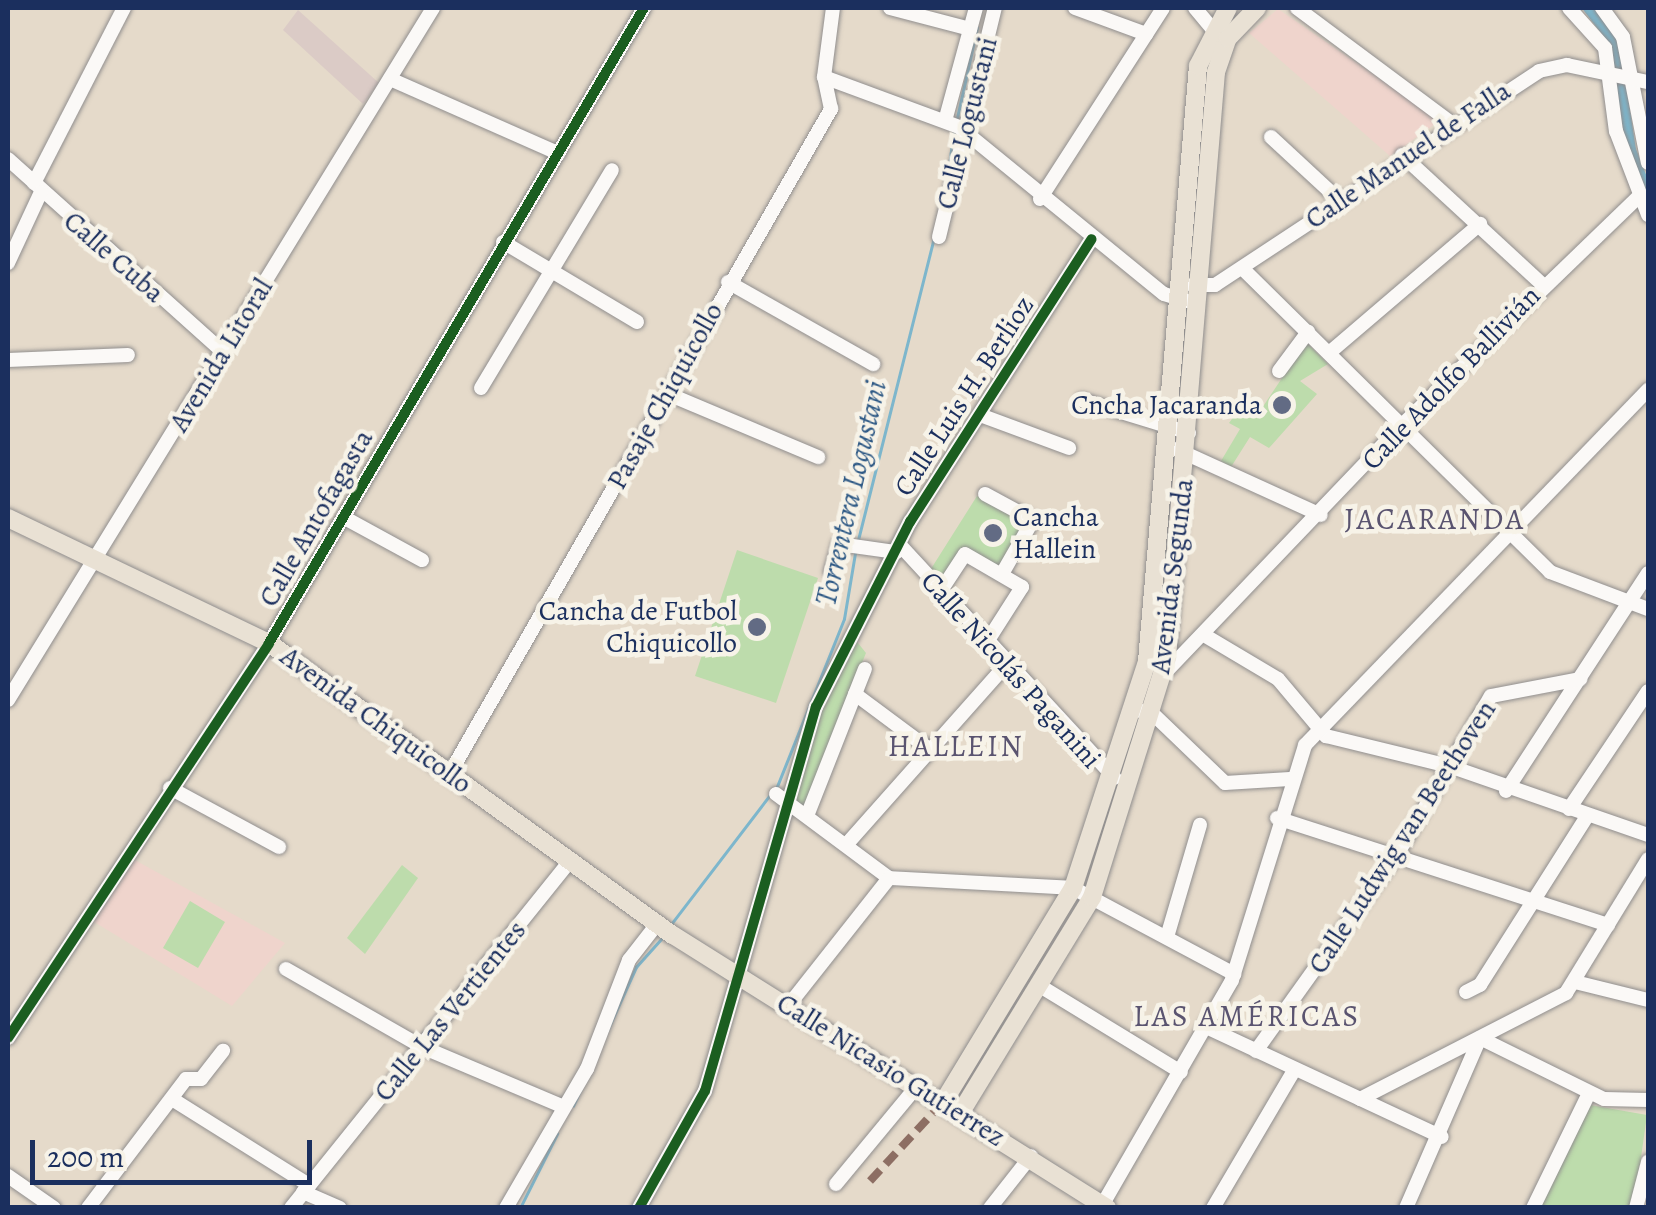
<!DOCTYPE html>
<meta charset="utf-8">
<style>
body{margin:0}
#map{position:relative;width:1656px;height:1215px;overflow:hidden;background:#e5daca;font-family:Alegreya,serif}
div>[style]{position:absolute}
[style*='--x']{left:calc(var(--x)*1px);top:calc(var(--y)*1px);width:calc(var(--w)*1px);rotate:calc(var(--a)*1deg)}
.built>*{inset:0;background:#efd4cc}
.industrial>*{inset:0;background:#dbcbc6}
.green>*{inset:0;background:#bddcac}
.stream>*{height:2.5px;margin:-1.25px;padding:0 1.25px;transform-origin:1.25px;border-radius:1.25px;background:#7db6cc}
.canal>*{height:10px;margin:-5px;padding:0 5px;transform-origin:5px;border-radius:5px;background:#7db6cc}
.roads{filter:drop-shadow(0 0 2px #908e8e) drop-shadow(0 0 2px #908e8e)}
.minor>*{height:14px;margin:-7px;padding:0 7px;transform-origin:7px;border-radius:7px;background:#fbf9f7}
.major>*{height:18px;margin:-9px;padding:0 9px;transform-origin:9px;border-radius:9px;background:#e9e1d4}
.quiet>*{height:8px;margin-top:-4px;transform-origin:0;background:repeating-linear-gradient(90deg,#8d6e63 0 15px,transparent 0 23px)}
.cycleway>*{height:10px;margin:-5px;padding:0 5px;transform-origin:5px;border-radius:5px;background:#1b5e20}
.dots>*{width:28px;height:28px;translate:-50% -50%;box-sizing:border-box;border:5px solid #f7f3e8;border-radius:50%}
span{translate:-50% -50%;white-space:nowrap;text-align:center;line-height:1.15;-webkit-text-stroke:9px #f7f3e8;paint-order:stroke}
.street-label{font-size:28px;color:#1b2f5e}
.poi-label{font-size:28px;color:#1b2f5e}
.right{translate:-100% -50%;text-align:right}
.left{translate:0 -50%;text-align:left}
.water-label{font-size:30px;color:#2e5985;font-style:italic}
.neighbourhood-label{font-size:30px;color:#5a5470;letter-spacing:2.5px}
.frame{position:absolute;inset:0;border:10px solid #1b2f5e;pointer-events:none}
.scale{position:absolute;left:30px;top:1140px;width:282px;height:45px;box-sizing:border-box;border:5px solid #1b2f5e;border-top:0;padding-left:12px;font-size:30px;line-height:35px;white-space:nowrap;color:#1b2f5e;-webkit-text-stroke:8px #f7f3e8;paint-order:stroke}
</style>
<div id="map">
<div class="built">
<i style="clip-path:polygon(1278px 9px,1434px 116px,1435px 124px,1390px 156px,1249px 33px)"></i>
<i style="clip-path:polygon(133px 859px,285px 943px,232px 1006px,91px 920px)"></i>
</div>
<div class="industrial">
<i style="clip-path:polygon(298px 10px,379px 83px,363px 104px,283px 30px)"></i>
</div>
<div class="green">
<i style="clip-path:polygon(1306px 342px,1328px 364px,1300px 381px,1317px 394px,1269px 448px,1250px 437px,1231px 467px,1221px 461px,1240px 429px,1229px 423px,1243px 404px,1258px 414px)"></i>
<i style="clip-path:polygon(977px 496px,1024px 523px,999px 568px,968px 552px,943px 583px,929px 572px)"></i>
<i style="clip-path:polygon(737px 550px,818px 578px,776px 703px,695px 676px)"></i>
<i style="clip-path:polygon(854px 638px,866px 653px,803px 808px,793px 801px,817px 713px)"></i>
<i style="clip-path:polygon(402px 865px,418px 878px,365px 954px,347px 938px)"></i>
<i style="clip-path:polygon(190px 901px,225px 922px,198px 968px,163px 948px)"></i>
<i style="clip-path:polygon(1590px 1105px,1647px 1115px,1634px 1207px,1538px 1208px)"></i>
</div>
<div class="stream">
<i style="--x:957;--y:118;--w:92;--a:-77.5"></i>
<i style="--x:948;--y:172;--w:42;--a:-81.9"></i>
<i style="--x:858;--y:540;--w:311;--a:-75.9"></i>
<i style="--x:776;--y:789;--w:183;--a:-68.2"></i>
<i style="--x:844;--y:619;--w:67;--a:-80.5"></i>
<i style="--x:672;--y:923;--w:161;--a:-52.6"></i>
<i style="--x:573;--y:1106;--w:153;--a:-65.6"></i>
<i style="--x:636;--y:967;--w:39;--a:-48"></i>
<i style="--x:520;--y:1208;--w:83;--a:-63.4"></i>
</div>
<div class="canal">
<i style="--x:1588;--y:8;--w:44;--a:52.4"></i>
<i style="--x:1615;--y:43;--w:108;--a:81.5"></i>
<i style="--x:1631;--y:150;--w:46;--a:68.4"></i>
</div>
<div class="roads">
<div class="minor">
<i style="--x:890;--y:8;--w:83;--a:14.7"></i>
<i style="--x:1075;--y:8;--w:76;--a:20.1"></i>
<i style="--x:1195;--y:8;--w:26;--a:50"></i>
<i style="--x:1297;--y:8;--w:191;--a:36.7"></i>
<i style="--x:1569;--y:8;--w:54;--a:48"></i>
<i style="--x:1605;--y:48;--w:84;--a:82.5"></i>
<i style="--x:1616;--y:131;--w:90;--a:69.1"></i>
<i style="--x:1602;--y:8;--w:36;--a:54"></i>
<i style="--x:1623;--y:37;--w:128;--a:78.8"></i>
<i style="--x:824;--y:77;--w:144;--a:20.3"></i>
<i style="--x:959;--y:127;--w:264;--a:39.2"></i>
<i style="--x:1164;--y:294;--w:24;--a:17"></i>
<i style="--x:390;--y:79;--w:184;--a:23.8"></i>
<i style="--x:945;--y:121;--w:117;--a:-74.7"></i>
<i style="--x:1271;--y:137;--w:93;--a:42.8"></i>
<i style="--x:1402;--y:155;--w:190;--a:42.7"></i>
<i style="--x:8;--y:159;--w:289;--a:41.9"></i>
<i style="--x:34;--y:183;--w:197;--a:-62.8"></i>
<i style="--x:1040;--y:199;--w:227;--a:-57.2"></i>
<i style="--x:939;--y:237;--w:236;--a:-76.3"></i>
<i style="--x:503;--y:242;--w:156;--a:30.8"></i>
<i style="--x:8;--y:263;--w:78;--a:-65.1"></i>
<i style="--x:1242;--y:268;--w:433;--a:44.6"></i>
<i style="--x:1550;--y:572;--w:105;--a:20.7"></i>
<i style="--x:728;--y:282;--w:167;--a:29.5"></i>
<i style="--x:1192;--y:285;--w:23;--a:0"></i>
<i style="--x:1215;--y:285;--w:388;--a:-33.4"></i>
<i style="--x:1539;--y:71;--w:29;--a:-12"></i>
<i style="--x:1567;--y:65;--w:83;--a:11.9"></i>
<i style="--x:1329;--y:353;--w:199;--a:-40.5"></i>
<i style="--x:8;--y:360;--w:120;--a:-2.4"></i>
<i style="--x:1279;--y:371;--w:49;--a:-53.4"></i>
<i style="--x:481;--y:388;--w:254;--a:-59"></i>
<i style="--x:668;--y:394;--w:163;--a:22.8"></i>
<i style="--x:1082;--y:400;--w:112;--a:17.1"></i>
<i style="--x:980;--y:415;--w:95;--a:20.3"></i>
<i style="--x:1176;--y:449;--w:159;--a:24.5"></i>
<i style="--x:985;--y:494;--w:55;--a:28.4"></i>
<i style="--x:1033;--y:520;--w:62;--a:119.9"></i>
<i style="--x:343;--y:517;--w:90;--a:28.6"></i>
<i style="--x:899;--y:544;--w:318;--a:47.3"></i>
<i style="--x:831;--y:572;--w:29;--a:-74"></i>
<i style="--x:839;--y:544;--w:58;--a:8"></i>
<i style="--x:940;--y:592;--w:45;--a:-56.7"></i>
<i style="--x:965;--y:554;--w:66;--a:30.1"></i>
<i style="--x:1022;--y:587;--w:65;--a:122.5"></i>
<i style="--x:1204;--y:635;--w:86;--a:30.7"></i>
<i style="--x:1278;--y:679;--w:75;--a:49.9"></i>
<i style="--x:1326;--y:736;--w:127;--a:13.7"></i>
<i style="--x:1449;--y:766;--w:211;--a:19.1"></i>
<i style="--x:1161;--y:677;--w:343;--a:-46.3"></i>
<i style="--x:1398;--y:429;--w:337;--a:-44"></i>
<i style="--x:855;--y:694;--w:94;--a:36.7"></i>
<i style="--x:8;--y:700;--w:812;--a:-58.44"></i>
<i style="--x:1130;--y:709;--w:22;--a:10"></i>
<i style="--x:1152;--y:713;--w:101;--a:43.8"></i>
<i style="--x:1225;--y:783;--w:65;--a:-3.5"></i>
<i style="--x:450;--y:773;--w:766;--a:-60.15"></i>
<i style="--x:831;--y:109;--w:33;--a:-102"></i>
<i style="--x:824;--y:77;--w:70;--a:-82.6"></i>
<i style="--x:170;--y:788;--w:124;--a:28.4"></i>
<i style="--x:1506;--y:791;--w:260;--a:-56.9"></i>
<i style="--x:776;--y:794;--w:141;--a:36.6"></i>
<i style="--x:889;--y:878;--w:184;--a:3.1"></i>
<i style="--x:1073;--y:888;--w:183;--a:28.1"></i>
<i style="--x:1569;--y:809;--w:142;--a:-56.2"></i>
<i style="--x:807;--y:816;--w:158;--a:-68.5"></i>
<i style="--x:1277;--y:818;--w:348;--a:17.9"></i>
<i style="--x:846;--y:845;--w:239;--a:-48.4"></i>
<i style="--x:1167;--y:937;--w:117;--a:-73.6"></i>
<i style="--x:286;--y:969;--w:157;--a:29.8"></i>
<i style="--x:422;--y:1047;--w:154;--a:22.9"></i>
<i style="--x:1575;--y:982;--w:75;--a:13.9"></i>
<i style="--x:1040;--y:986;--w:165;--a:31.4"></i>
<i style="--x:1466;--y:992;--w:16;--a:-27"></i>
<i style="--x:1480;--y:985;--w:201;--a:-57.6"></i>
<i style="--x:788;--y:1006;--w:163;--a:-51.7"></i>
<i style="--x:1206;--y:1027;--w:260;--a:25"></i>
<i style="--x:8;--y:1038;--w:473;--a:-56.5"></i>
<i style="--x:269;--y:643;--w:737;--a:-59.44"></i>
<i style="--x:1480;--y:1038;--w:138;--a:26.2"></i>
<i style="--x:1604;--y:1099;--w:44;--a:1.3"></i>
<i style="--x:1256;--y:1051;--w:244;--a:-54.4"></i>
<i style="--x:1398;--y:853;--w:182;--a:-59.4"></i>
<i style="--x:1491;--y:696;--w:91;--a:-10.8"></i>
<i style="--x:172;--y:1099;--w:162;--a:32.1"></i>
<i style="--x:1360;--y:1099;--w:232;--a:-27.2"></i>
<i style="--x:1566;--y:993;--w:157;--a:-58.5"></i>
<i style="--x:8;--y:1176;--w:56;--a:34.8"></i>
<i style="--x:836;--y:1184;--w:129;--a:-50.4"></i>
<i style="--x:303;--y:1192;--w:40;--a:23.4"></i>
<i style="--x:1104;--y:1202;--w:256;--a:-60"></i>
<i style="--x:1232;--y:980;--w:246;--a:-72.7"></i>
<i style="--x:1305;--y:745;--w:494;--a:-46"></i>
<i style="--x:88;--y:1208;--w:162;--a:-52.8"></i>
<i style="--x:186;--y:1079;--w:15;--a:0"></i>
<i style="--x:201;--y:1079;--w:36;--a:-52"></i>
<i style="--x:291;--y:1208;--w:445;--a:-51.2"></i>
<i style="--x:506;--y:1208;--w:161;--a:-59.8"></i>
<i style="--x:587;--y:1069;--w:117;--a:-68.9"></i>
<i style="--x:629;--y:960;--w:46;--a:-52.1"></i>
<i style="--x:639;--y:1208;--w:134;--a:-60.6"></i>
<i style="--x:705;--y:1091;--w:400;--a:-73.9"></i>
<i style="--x:816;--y:707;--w:208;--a:-63.1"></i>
<i style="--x:910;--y:522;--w:336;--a:-57.3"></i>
<i style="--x:990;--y:1208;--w:66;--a:-51.7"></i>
<i style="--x:1213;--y:1208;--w:161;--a:-59.5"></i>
<i style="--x:1406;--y:1208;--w:185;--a:-66.5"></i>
<i style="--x:1533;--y:1208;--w:128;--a:-64"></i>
<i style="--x:1636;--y:1208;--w:48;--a:-75.4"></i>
</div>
<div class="major">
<i style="--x:8;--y:518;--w:289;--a:25.6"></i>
<i style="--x:269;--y:643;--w:498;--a:35.9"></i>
<i style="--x:673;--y:935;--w:513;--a:32.17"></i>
<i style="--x:944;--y:1101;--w:249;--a:-58.8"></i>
<i style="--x:1073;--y:888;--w:239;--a:-71.9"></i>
<i style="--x:1147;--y:661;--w:597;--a:-85.1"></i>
<i style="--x:1198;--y:66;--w:65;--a:-62.7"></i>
<i style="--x:961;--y:1112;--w:252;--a:-58.6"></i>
<i style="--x:1092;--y:897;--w:251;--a:-72.6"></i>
<i style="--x:1167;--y:657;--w:587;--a:-85.21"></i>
<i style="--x:1216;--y:72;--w:36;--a:-71"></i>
<i style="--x:1228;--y:38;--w:42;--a:-46"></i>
</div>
</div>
<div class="quiet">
<i style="--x:870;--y:1181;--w:109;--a:-47.2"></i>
</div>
<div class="cycleway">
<i style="--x:8;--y:1038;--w:473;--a:-56.5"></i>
<i style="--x:269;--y:643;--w:737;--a:-59.44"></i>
<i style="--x:639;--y:1208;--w:134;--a:-60.6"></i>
<i style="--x:705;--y:1091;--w:400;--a:-73.9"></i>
<i style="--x:816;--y:707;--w:208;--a:-63.1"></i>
<i style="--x:910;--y:522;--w:336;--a:-57.3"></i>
</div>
<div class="dots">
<i style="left:1282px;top:405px;background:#626b84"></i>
<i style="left:993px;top:533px;background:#626b84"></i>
<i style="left:757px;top:627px;background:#626b84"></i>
</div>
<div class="street-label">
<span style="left:967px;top:123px;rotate:-76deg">Calle Logustani</span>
<span style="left:1408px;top:155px;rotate:-34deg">Calle Manuel de Falla</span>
<span style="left:114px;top:257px;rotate:41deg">Calle Cuba</span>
<span style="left:221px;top:355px;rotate:-59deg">Avenida Litoral</span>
<span style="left:1451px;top:378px;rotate:-46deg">Calle Adolfo Ballivián</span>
<span style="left:665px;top:396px;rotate:-61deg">Pasaje Chiquicollo</span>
<span style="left:964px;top:396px;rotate:-57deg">Calle Luis H. Berlioz</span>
<span style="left:316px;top:518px;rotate:-60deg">Calle Antofagasta</span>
<span style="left:1172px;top:576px;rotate:-83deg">Avenida Segunda</span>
<span style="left:1011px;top:670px;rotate:48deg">Calle Nicolás Paganini</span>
<span style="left:376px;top:720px;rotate:36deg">Avenida Chiquicollo</span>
<span style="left:1402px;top:837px;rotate:-57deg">Calle Ludwig van Beethoven</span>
<span style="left:450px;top:1011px;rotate:-51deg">Calle Las Vertientes</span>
<span style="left:891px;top:1070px;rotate:32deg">Calle Nicasio Gutierrez</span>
</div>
<div class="poi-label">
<span class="right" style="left:1262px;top:405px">Cncha Jacaranda</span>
<span class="left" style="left:1013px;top:533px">Cancha<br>Hallein</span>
<span class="right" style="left:737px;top:627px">Cancha de Futbol<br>Chiquicollo</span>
</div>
<div class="water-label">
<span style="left:851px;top:493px;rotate:-77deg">Torrentera Logustani</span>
</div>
<div class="neighbourhood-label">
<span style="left:1435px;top:519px">JACARANDA</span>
<span style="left:956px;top:746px">HALLEIN</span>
<span style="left:1247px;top:1016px">LAS AMÉRICAS</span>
</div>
<div class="frame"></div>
<div class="scale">200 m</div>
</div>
